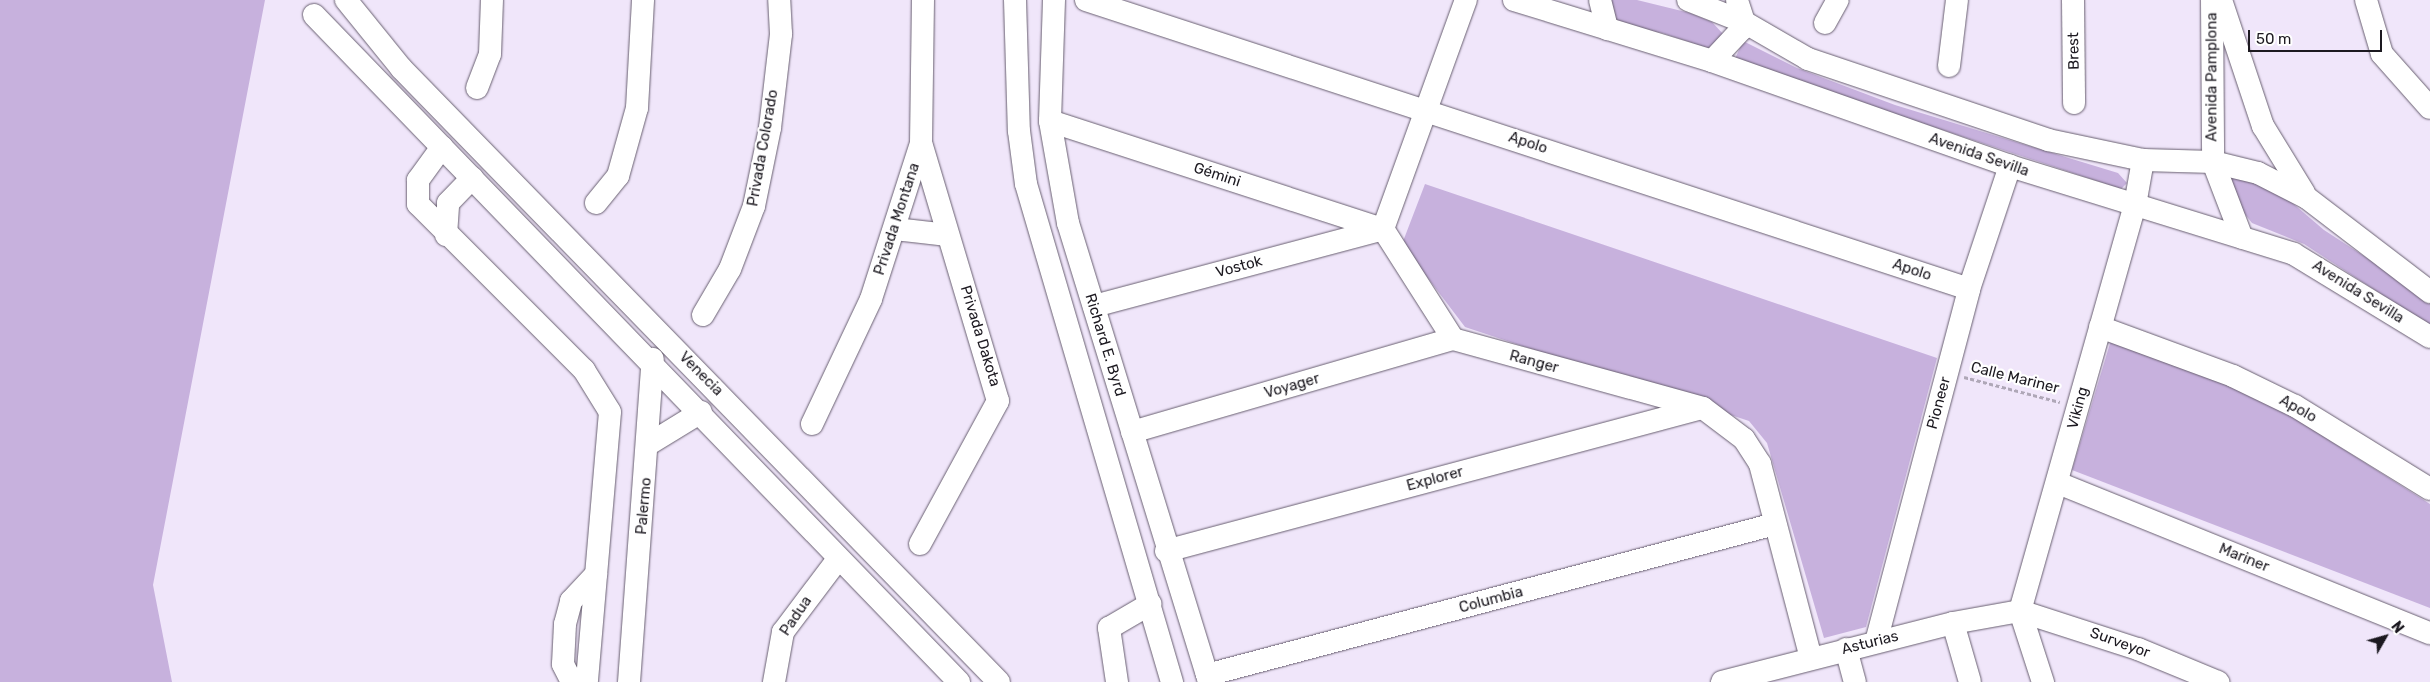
<!DOCTYPE html>
<meta charset="utf-8">
<style>
body{margin:0}
#map{position:relative;width:2430px;height:682px;overflow:hidden;background:#f0e6fa;font-family:Rubik,sans-serif}
div>[style]{position:absolute}
[style*='--x']{left:calc(var(--x)*1px);top:calc(var(--y)*1px);width:calc(var(--w)*1px);rotate:calc(var(--a)*1deg)}
.green>*{inset:0;background:#c7b1dd}
.path>*{height:3px;margin-top:-1.5px;transform-origin:0;background:repeating-linear-gradient(90deg,#afa7b7 0 4px,transparent 0 6.5px)}
.roads{filter:drop-shadow(0 0 1px #685f70) drop-shadow(0 0 1px #685f70)}
.minor>*{height:22px;margin:-11px;padding:0 11px;transform-origin:11px;border-radius:11px;background:#fff}
span{translate:-50% -50%;white-space:nowrap;text-align:center;line-height:1.15;-webkit-text-stroke:4.5px #fff;paint-order:stroke}
.street-label{font-size:15px;color:#1c1920}
.north{position:absolute;left:2360px;top:612px;width:50px;height:50px;-webkit-text-stroke:4px #fff;paint-order:stroke;rotate:52deg;font-size:14px;font-weight:700;line-height:20px;text-align:center;color:#1c1920}
.north::after{content:'';display:block;margin:auto;width:18px;height:22px;background:#1c1920;clip-path:polygon(50% 0,100% 100%,50% 72%,0 100%)}
.scale{position:absolute;left:2248px;top:30px;width:134px;height:22px;box-sizing:border-box;border:2px solid #1c1920;border-top:0;padding-left:6px;font-size:15px;line-height:18px;white-space:nowrap;color:#1c1920;-webkit-text-stroke:4px #fff;paint-order:stroke}
</style>
<div id="map">
<div class="green">
<i style="clip-path:polygon(0 0,265px 0,153px 585px,172px 682px,0 682px)"></i>
<i style="clip-path:polygon(1611px 0,1637px 0,1690px 13px,1712px 22px,1724px 35px,1713px 48px,1707px 48px,1662px 33px,1618px 26px)"></i>
<i style="clip-path:polygon(1743px 41px,1797px 68px,1895px 105px,2118px 173px,2127px 183px,2121px 189px,1734px 61px)"></i>
<i style="clip-path:polygon(2225px 171px,2283px 195px,2324px 230px,2430px 299px,2430px 326px,2304px 244px,2252px 223px,2228px 193px)"></i>
<i style="clip-path:polygon(1425px 184px,1937px 358px,1866px 627px,1824px 638px,1767px 443px,1749px 421px,1465px 327px,1402px 244px)"></i>
<i style="clip-path:polygon(2111px 340px,2250px 390px,2430px 504px,2430px 608px,2072px 470px)"></i>
</div>
<div class="path">
<i style="--x:1964;--y:377;--w:99;--a:14.6"></i>
</div>
<div class="roads">
<div class="minor">
<i style="--x:346;--y:0;--w:87;--a:51"></i>
<i style="--x:401;--y:68;--w:857;--a:45.76"></i>
<i style="--x:1015;--y:0;--w:131;--a:88.3"></i>
<i style="--x:1019;--y:131;--w:53;--a:82.5"></i>
<i style="--x:1026;--y:184;--w:519;--a:73.66"></i>
<i style="--x:1054;--y:0;--w:121;--a:91.9"></i>
<i style="--x:1050;--y:121;--w:104;--a:80"></i>
<i style="--x:1068;--y:223;--w:480;--a:72.9"></i>
<i style="--x:1086;--y:0;--w:929;--a:18.12"></i>
<i style="--x:1514;--y:0;--w:207;--a:17.1"></i>
<i style="--x:1712;--y:61;--w:316;--a:19.4"></i>
<i style="--x:2010;--y:166;--w:297;--a:17.2"></i>
<i style="--x:2294;--y:254;--w:159;--a:31.4"></i>
<i style="--x:1600;--y:0;--w:30;--a:76"></i>
<i style="--x:1688;--y:0;--w:60;--a:21.4"></i>
<i style="--x:1744;--y:22;--w:74;--a:30"></i>
<i style="--x:1808;--y:59;--w:253;--a:18.6"></i>
<i style="--x:2048;--y:140;--w:97;--a:11.9"></i>
<i style="--x:2143;--y:160;--w:70;--a:1.6"></i>
<i style="--x:2213;--y:162;--w:46;--a:13.7"></i>
<i style="--x:2258;--y:173;--w:55;--a:27"></i>
<i style="--x:2307;--y:198;--w:155;--a:37.4"></i>
<i style="--x:2073;--y:0;--w:103;--a:89.4"></i>
<i style="--x:2212;--y:0;--w:162;--a:89.6"></i>
<i style="--x:2213;--y:162;--w:81;--a:69.1"></i>
<i style="--x:2221;--y:0;--w:133;--a:71.6"></i>
<i style="--x:2263;--y:126;--w:79;--a:58.5"></i>
<i style="--x:2366;--y:0;--w:56;--a:73.5"></i>
<i style="--x:2382;--y:54;--w:72;--a:48.4"></i>
<i style="--x:314;--y:15;--w:928;--a:45.96"></i>
<i style="--x:1825;--y:23;--w:26;--a:-61"></i>
<i style="--x:1712;--y:61;--w:42;--a:-46.9"></i>
<i style="--x:1741;--y:30;--w:9;--a:-69"></i>
<i style="--x:1744;--y:22;--w:23;--a:-108"></i>
<i style="--x:1949;--y:66;--w:66;--a:-83.1"></i>
<i style="--x:477;--y:88;--w:36;--a:-69"></i>
<i style="--x:490;--y:54;--w:54;--a:-87.9"></i>
<i style="--x:1050;--y:121;--w:350;--a:18"></i>
<i style="--x:442;--y:147;--w:41;--a:126"></i>
<i style="--x:418;--y:180;--w:24;--a:90"></i>
<i style="--x:418;--y:204;--w:235;--a:45"></i>
<i style="--x:584;--y:370;--w:49;--a:58.2"></i>
<i style="--x:610;--y:412;--w:271;--a:94.9"></i>
<i style="--x:596;--y:203;--w:35;--a:-51"></i>
<i style="--x:618;--y:176;--w:71;--a:-74.4"></i>
<i style="--x:637;--y:108;--w:108;--a:-86.8"></i>
<i style="--x:895;--y:229;--w:53;--a:6.5"></i>
<i style="--x:1383;--y:229;--w:130;--a:57.5"></i>
<i style="--x:1453;--y:339;--w:259;--a:15.4"></i>
<i style="--x:1703;--y:408;--w:51;--a:37.1"></i>
<i style="--x:1744;--y:439;--w:30;--a:57"></i>
<i style="--x:1760;--y:464;--w:201;--a:75.3"></i>
<i style="--x:1383;--y:229;--w:244;--a:-70.1"></i>
<i style="--x:446;--y:235;--w:32;--a:-86"></i>
<i style="--x:448;--y:203;--w:35;--a:-46"></i>
<i style="--x:1094;--y:306;--w:299;--a:-14.9"></i>
<i style="--x:703;--y:315;--w:53;--a:-59.6"></i>
<i style="--x:730;--y:269;--w:67;--a:-69.1"></i>
<i style="--x:754;--y:206;--w:80;--a:-78.4"></i>
<i style="--x:770;--y:128;--w:95;--a:-83.3"></i>
<i style="--x:781;--y:34;--w:34;--a:-93"></i>
<i style="--x:2100;--y:327;--w:142;--a:20.2"></i>
<i style="--x:2233;--y:376;--w:69;--a:25.8"></i>
<i style="--x:2295;--y:406;--w:158;--a:31.6"></i>
<i style="--x:812;--y:424;--w:138;--a:-64.7"></i>
<i style="--x:871;--y:299;--w:164;--a:-72.2"></i>
<i style="--x:921;--y:143;--w:143;--a:-89.2"></i>
<i style="--x:1132;--y:432;--w:334;--a:-16.2"></i>
<i style="--x:649;--y:444;--w:61;--a:-31.6"></i>
<i style="--x:2058;--y:483;--w:401;--a:22"></i>
<i style="--x:920;--y:544;--w:163;--a:-61.4"></i>
<i style="--x:998;--y:401;--w:269;--a:-106.6"></i>
<i style="--x:1166;--y:551;--w:555;--a:-14.94"></i>
<i style="--x:2020;--y:611;--w:422;--a:-74.2"></i>
<i style="--x:2135;--y:205;--w:46;--a:-79.9"></i>
<i style="--x:2020;--y:611;--w:75;--a:72.1"></i>
<i style="--x:1953;--y:623;--w:61;--a:73.9"></i>
<i style="--x:1876;--y:642;--w:365;--a:-75.2"></i>
<i style="--x:1969;--y:289;--w:130;--a:-71.6"></i>
<i style="--x:1846;--y:649;--w:34;--a:75"></i>
<i style="--x:1207;--y:675;--w:588;--a:-14.89"></i>
<i style="--x:572;--y:682;--w:20;--a:-117"></i>
<i style="--x:563;--y:664;--w:40;--a:-87.1"></i>
<i style="--x:565;--y:624;--w:24;--a:-75"></i>
<i style="--x:571;--y:601;--w:37;--a:-47"></i>
<i style="--x:629;--y:682;--w:324;--a:-85.8"></i>
<i style="--x:774;--y:682;--w:51;--a:-79.8"></i>
<i style="--x:783;--y:632;--w:91;--a:-53"></i>
<i style="--x:1117;--y:682;--w:55;--a:-98.4"></i>
<i style="--x:1109;--y:628;--w:48;--a:-30.3"></i>
<i style="--x:1722;--y:682;--w:238;--a:-14.3"></i>
<i style="--x:1953;--y:623;--w:68;--a:-10.2"></i>
<i style="--x:2020;--y:611;--w:124;--a:17.9"></i>
<i style="--x:2138;--y:649;--w:87;--a:22.4"></i>
</div>
</div>
<div class="street-label">
<span style="left:2074px;top:51px;rotate:-91deg">Brest</span>
<span style="left:2212px;top:77px;rotate:-90deg">Avenida Pamplona</span>
<span style="left:1528px;top:143px;rotate:18deg">Apolo</span>
<span style="left:763px;top:148px;rotate:-80deg">Privada Colorado</span>
<span style="left:1979px;top:155px;rotate:19deg">Avenida Sevilla</span>
<span style="left:1217px;top:175px;rotate:18deg">Gémini</span>
<span style="left:897px;top:219px;rotate:-72deg">Privada Montana</span>
<span style="left:1239px;top:267px;rotate:-15deg">Vostok</span>
<span style="left:1912px;top:270px;rotate:18deg">Apolo</span>
<span style="left:2358px;top:292px;rotate:32deg">Avenida Sevilla</span>
<span style="left:980px;top:336px;rotate:73deg">Privada Dakota</span>
<span style="left:1105px;top:345px;rotate:73deg">Richard E. Byrd</span>
<span style="left:1534px;top:362px;rotate:15deg">Ranger</span>
<span style="left:701px;top:374px;rotate:45deg">Venecia</span>
<span style="left:2015px;top:378px;rotate:14deg">Calle Mariner</span>
<span style="left:1292px;top:386px;rotate:-16deg">Voyager</span>
<span style="left:1939px;top:403px;rotate:-75deg">Pioneer</span>
<span style="left:2078px;top:408px;rotate:-75deg">Viking</span>
<span style="left:2298px;top:409px;rotate:29deg">Apolo</span>
<span style="left:1435px;top:479px;rotate:-15deg">Explorer</span>
<span style="left:644px;top:506px;rotate:-85deg">Palermo</span>
<span style="left:2244px;top:558px;rotate:22deg">Mariner</span>
<span style="left:1491px;top:600px;rotate:-15deg">Columbia</span>
<span style="left:796px;top:616px;rotate:-56deg">Padua</span>
<span style="left:1870px;top:643px;rotate:-14deg">Asturias</span>
<span style="left:2120px;top:643px;rotate:20deg">Surveyor</span>
</div>
<div class="north">N</div>
<div class="scale">50 m</div>
</div>
